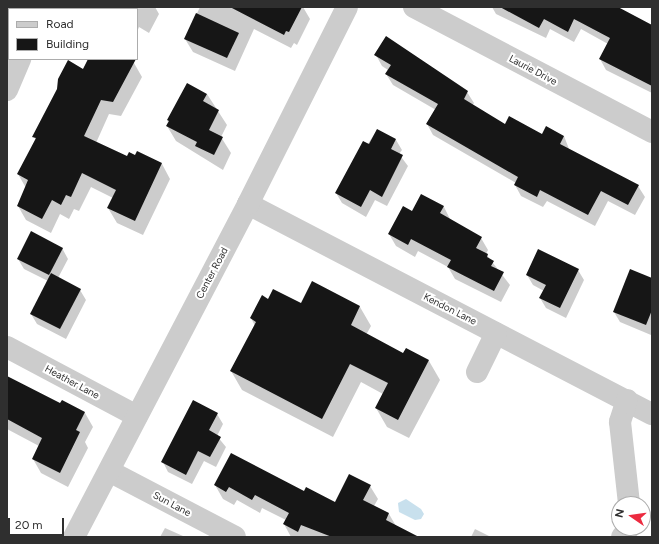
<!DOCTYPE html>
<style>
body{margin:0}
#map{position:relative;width:659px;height:544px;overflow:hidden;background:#fff;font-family:Figtree,sans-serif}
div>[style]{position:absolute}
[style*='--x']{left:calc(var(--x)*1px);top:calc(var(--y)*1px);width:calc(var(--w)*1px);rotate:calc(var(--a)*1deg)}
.water>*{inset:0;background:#c8e0ed}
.shadow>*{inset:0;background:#0003}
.building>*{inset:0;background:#161616}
.minor>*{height:22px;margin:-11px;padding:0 11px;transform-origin:11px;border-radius:11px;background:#ccc}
span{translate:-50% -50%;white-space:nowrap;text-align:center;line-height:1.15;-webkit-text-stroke:4px #fff;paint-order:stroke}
.street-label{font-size:10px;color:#2f2f2f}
.frame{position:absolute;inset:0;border:8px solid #2f2f2f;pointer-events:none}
.legend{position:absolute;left:8px;top:8px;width:130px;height:52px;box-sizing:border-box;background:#fff;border:1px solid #acacac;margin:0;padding:5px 7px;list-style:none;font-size:12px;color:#2f2f2f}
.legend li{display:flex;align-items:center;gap:8px;height:20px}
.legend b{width:20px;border:1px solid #acacac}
.north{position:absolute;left:611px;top:496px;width:40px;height:40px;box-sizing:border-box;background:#fff;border:1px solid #acacac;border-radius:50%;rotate:283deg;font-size:11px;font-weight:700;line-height:16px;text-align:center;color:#2f2f2f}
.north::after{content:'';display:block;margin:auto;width:14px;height:18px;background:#ec2b40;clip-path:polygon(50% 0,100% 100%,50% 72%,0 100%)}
.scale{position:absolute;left:8px;top:518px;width:56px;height:18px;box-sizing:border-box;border:2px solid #2f2f2f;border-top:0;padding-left:5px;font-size:12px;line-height:14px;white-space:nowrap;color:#2f2f2f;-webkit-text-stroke:3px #fff;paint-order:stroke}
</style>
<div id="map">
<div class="water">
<i style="clip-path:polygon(406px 499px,421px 509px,424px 514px,421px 519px,415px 520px,399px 512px,398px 503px)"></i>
</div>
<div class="shadow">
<i style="clip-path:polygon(7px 7px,14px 8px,9px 9px,7px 20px)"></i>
<i style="clip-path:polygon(104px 7px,155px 7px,159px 14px,149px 33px,139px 27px,137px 32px,137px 9px,103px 9px)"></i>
<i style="clip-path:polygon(200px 7px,303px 7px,310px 19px,297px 45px,294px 43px,291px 48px,254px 29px,235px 71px,193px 52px,185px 39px)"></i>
<i style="clip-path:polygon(492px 7px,616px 7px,652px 36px,652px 93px,606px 70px,600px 59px,608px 44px,581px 29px,574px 42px,550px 29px,546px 38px,496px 14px)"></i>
<i style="clip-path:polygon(376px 55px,467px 92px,474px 103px,472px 106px,505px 125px,542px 135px,564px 136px,569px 149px,638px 186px,645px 197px,635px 215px,608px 201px,595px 226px,547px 201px,543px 207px,521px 196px,515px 185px,516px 183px,433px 135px,427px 124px,436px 110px,393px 85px,386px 74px,388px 70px,382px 66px)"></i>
<i style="clip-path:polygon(90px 59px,127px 59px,134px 63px,142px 77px,121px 116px,109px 114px,96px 143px,127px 158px,135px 157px,137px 152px,162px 164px,170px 179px,143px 235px,117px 223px,108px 208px,113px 198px,91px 187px,79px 211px,74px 209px,69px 219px,60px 214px,51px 233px,26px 220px,18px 206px,26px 188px,18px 174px,36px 140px,34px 137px)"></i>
<i style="clip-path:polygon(207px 94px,227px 125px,221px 137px,231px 153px,223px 170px,176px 141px,167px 126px,168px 120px)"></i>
<i style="clip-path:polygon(377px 130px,396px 140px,402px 150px,399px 154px,408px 166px,387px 206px,375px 200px,366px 217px,342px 203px,336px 193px)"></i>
<i style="clip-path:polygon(422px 195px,444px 207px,450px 219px,481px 238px,488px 250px,486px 254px,510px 285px,501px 302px,455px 279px,448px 267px,418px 251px,415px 257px,396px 246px,389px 234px,412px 212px)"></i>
<i style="clip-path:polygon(62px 248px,68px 259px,58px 278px,80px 290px,86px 300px,66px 339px,37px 324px,31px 314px,48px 281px,24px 269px,18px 259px)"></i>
<i style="clip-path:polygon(578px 270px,584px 280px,566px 318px,546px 308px,540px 298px,544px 291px,533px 285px,527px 275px)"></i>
<i style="clip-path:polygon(652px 279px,652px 333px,651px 335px,620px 322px,614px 312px)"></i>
<i style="clip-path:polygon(313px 283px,360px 307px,371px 326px,366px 335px,404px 354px,429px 361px,440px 380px,409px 438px,387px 427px,376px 408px,383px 394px,361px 382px,333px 437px,242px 390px,231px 371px,255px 326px,251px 318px,268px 300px,301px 305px)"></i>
<i style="clip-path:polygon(7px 377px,61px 405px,85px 413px,93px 427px,85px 442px,88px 448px,68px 487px,41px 473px,33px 459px,39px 446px,7px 429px)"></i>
<i style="clip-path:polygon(217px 414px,223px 424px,217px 436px,226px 447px,216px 467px,204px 461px,192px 484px,168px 472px,163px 462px)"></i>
<i style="clip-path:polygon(215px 485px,305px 492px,335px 503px,370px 486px,378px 499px,374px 506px,389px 514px,396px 526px,416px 537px,291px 537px,284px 524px,286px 520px,262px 508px,260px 513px,237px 500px,234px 505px,223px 499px)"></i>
<i style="clip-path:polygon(165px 528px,183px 536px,183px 537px,160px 537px)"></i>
<i style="clip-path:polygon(475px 529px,491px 537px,471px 537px)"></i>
</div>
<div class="building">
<i style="clip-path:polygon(230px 7px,302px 7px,289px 32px,286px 31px,284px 35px)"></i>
<i style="clip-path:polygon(500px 7px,618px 7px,652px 25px,652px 86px,599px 59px,610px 38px,574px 19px,568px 32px,544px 19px,539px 28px)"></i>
<i style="clip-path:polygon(196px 13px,239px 33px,227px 58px,184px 39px)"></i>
<i style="clip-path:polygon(386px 36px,468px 91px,464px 99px,505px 124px,509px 116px,542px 134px,546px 126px,564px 136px,560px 144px,639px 185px,628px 205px,601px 191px,588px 215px,540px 190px,537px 197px,514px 185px,518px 177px,426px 124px,438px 104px,385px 74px,391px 65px,374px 55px)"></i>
<i style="clip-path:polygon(88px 59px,136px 59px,113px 102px,101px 100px,84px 136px,127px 156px,129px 152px,135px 155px,137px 151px,162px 163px,135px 221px,107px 208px,116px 190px,82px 173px,71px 197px,66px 195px,61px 205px,52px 200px,42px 219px,17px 206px,28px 180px,17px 174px,36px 138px,32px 137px,57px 89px,58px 79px,68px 60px,83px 69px)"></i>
<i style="clip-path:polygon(187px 83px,207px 94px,203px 101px,219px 110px,209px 130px,223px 137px,214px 155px,195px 146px,197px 142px,166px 126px,169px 121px,167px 120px)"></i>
<i style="clip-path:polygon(377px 129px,396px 139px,391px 149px,403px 155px,382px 197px,370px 190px,361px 207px,335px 193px,363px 141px,369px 144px)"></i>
<i style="clip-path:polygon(421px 194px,444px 206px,440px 213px,482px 237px,476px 248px,488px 254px,487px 257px,494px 261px,491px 266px,504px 272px,494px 291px,447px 267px,451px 260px,411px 239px,408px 245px,388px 234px,403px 206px,412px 211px)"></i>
<i style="clip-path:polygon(31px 231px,63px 248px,49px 275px,17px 259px)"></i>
<i style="clip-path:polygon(538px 249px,579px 269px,560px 308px,539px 298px,546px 285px,526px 275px)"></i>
<i style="clip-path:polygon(630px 269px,652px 278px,652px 310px,646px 325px,613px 312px)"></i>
<i style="clip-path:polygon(51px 273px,81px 289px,60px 329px,30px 314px)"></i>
<i style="clip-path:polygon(312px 281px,360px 306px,351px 325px,403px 353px,406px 348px,429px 360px,398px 420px,375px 408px,388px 383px,350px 364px,322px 419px,230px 371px,256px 322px,250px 318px,262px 295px,268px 299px,273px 289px,301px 303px)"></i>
<i style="clip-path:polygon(7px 376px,60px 403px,62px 400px,85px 412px,76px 430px,80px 432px,60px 473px,32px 459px,42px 438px,7px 419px)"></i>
<i style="clip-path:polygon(193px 400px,218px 413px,209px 430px,221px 437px,210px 457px,198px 451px,186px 475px,161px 462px)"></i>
<i style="clip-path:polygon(231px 453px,304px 491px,306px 487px,335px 502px,349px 474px,371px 485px,363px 500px,389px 513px,386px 520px,419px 537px,332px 537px,301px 525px,298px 532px,283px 524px,289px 513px,255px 495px,252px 500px,229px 487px,226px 492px,214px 485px)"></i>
</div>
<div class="minor">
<i style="--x:414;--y:7;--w:269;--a:27.7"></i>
<i style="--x:42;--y:9;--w:2;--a:-90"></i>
<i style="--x:7;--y:90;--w:34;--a:-67"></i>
<i style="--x:248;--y:204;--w:455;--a:27.5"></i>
<i style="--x:7;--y:347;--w:147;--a:28"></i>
<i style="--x:477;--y:372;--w:43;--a:-64"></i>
<i style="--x:627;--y:400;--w:23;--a:108"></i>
<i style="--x:620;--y:422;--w:82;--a:83.7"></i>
<i style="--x:109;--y:471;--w:142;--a:27.6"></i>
<i style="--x:74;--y:537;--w:376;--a:-62.4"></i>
<i style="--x:248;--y:204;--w:220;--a:-63.3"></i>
<i style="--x:622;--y:537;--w:11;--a:-52"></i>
</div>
<div class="street-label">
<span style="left:533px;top:70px;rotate:28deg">Laurie Drive</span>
<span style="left:212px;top:273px;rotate:-62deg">Center Road</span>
<span style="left:450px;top:309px;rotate:27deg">Kendon Lane</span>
<span style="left:72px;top:382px;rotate:28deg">Heather Lane</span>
<span style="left:172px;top:504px;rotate:28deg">Sun Lane</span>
</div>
<div class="frame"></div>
<ul class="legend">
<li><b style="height:5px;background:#ccc"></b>Road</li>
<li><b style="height:11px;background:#161616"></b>Building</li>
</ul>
<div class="north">N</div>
<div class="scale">20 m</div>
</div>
